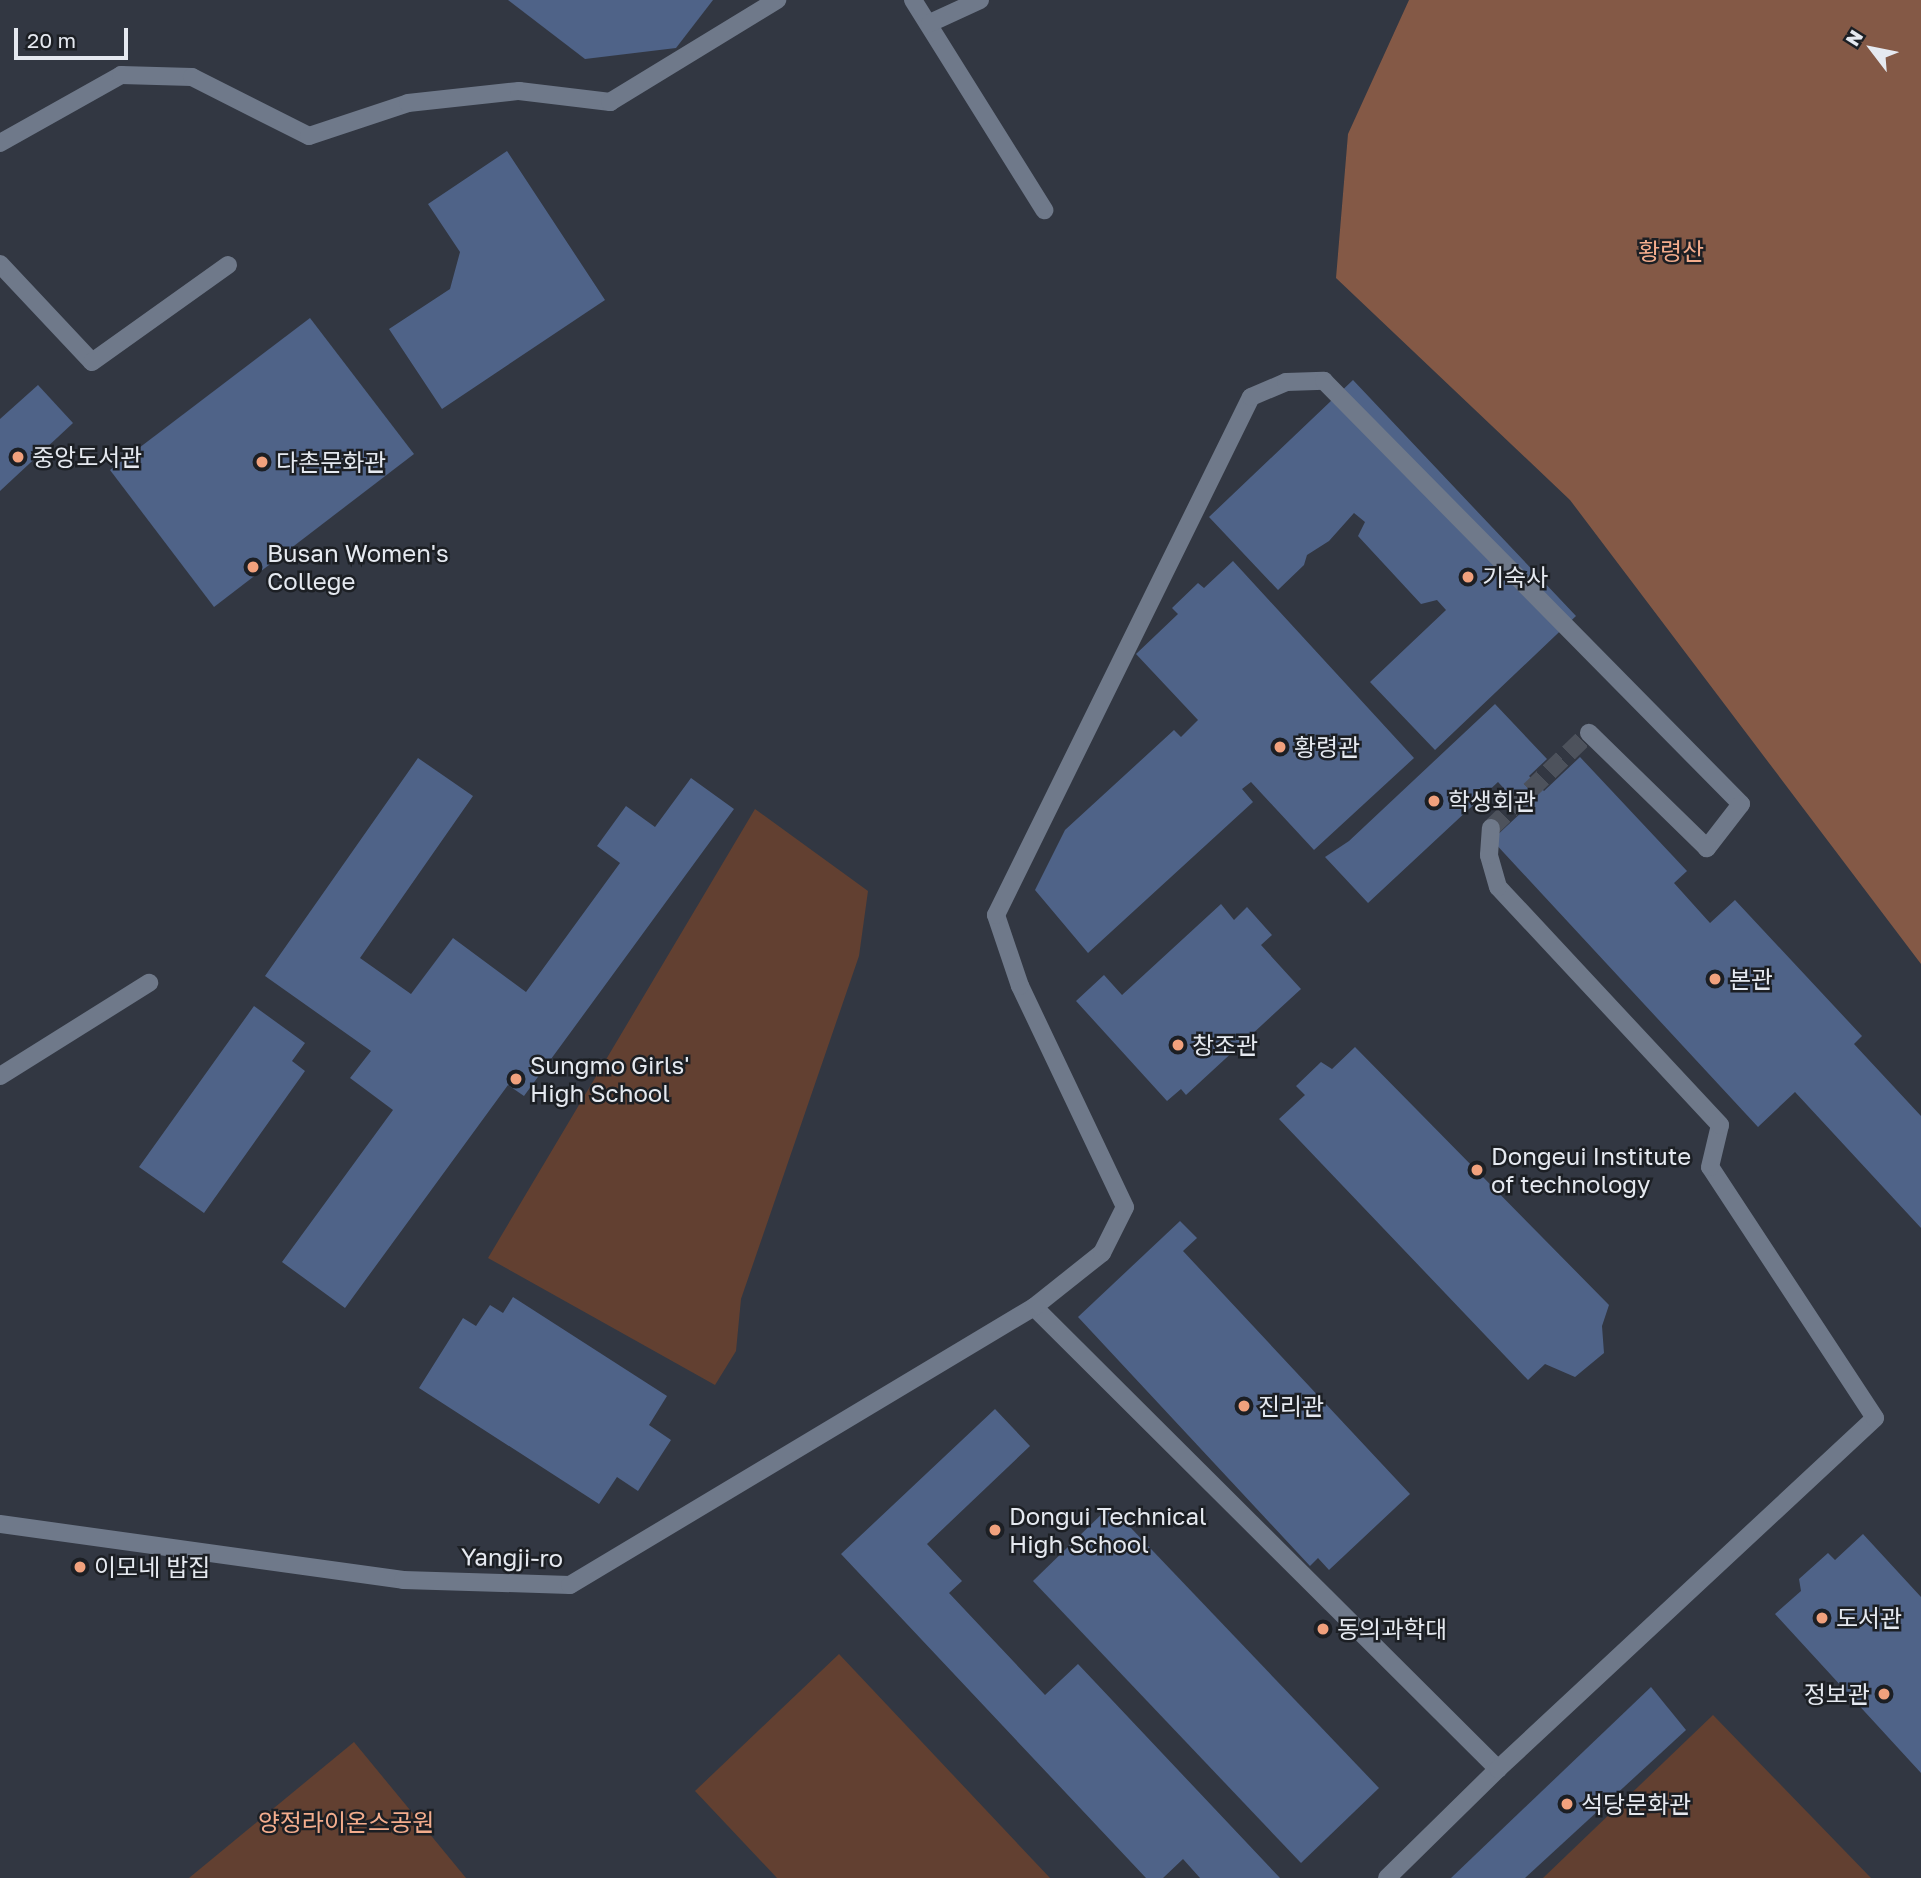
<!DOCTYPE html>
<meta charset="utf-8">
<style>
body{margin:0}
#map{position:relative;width:1921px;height:1878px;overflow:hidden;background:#323742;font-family:"Golos Text","Noto Sans KR",sans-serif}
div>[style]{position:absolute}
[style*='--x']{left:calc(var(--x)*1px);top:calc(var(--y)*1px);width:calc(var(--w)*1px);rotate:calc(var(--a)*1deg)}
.green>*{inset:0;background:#624031}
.forest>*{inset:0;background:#845946}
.building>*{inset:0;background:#4f6388}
.minor-tunnel>*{height:18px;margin-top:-9px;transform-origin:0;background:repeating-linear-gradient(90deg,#4d525c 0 18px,transparent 0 27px)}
.minor>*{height:18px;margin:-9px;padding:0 9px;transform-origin:9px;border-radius:9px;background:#6f798a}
.dots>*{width:19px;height:19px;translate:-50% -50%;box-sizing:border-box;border:4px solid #1c1f24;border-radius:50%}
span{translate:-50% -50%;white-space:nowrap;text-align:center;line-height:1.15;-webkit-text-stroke:5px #1c1f24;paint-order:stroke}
.park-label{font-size:24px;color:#f4ad8d}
.poi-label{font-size:24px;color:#e5e9f0}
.left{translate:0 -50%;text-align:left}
.right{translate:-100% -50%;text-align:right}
.street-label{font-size:24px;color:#e5e9f0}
.north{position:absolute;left:1837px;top:14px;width:70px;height:70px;-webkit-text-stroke:5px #1c1f24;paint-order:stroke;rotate:302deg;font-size:19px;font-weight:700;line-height:28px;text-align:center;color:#e5e9f0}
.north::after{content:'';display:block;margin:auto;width:24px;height:32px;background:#e5e9f0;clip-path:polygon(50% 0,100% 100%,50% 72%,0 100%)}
.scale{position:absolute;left:14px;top:28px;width:114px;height:32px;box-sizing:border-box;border:4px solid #e5e9f0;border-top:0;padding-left:9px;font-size:21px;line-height:24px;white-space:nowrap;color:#e5e9f0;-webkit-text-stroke:5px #1c1f24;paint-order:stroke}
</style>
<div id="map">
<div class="green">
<i style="clip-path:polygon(755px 809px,868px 891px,859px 956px,741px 1299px,736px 1351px,715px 1385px,488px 1258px)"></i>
<i style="clip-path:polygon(839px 1654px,1050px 1878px,777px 1878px,695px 1791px)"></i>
<i style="clip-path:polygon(1713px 1715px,1871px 1878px,1543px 1878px)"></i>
<i style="clip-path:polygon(354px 1742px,466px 1878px,189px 1878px)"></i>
</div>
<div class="forest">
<i style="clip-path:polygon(1409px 0,1921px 0,1921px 964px,1570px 500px,1336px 278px,1348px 134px)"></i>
</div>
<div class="building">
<i style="clip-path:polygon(508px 0,713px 0,676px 48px,585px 59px)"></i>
<i style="clip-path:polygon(507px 151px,605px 300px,442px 409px,389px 329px,450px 289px,460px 252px,428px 204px)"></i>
<i style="clip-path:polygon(310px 318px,414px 454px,214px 607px,110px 470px)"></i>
<i style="clip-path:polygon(1353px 380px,1576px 616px,1435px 750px,1370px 682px,1446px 610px,1437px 600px,1421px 604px,1358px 536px,1365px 522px,1354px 513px,1329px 541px,1307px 555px,1304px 565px,1278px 590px,1209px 517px)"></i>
<i style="clip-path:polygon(38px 385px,73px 423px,0 491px,0 419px)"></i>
<i style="clip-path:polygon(1233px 561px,1414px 758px,1314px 850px,1251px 782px,1242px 789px,1253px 802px,1088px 953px,1035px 890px,1065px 830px,1174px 730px,1181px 737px,1198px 720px,1136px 654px,1178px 614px,1172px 608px,1198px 583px,1204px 588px)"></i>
<i style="clip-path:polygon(1495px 704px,1547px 759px,1529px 776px,1544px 791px,1580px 757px,1687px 871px,1674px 883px,1710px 923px,1735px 900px,1862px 1036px,1854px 1044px,1921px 1116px,1921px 1228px,1795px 1092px,1758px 1127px,1492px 840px,1524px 810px,1498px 782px,1368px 903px,1325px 857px,1349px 841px)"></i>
<i style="clip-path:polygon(418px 758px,473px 796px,360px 958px,411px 994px,453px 938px,526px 992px,620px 863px,597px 846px,626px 806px,655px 827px,691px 778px,734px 809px,524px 1096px,508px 1085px,345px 1308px,282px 1262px,393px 1110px,350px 1078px,371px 1051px,265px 976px)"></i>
<i style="clip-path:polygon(1221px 904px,1234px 920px,1247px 907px,1272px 935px,1261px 945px,1301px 989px,1186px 1095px,1181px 1089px,1167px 1101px,1076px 1001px,1104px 975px,1122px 995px)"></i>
<i style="clip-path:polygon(254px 1006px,305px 1043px,292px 1061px,305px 1071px,204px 1213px,139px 1167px)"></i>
<i style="clip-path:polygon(1355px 1047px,1609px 1305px,1602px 1326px,1604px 1353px,1575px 1377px,1545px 1364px,1528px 1380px,1279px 1119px,1305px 1095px,1296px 1086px,1321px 1062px,1332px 1069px)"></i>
<i style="clip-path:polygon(1180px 1221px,1197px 1238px,1183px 1251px,1410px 1494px,1329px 1570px,1318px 1558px,1310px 1566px,1078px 1317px)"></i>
<i style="clip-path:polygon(513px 1297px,667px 1396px,649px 1425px,671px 1440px,638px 1491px,617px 1477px,599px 1504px,419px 1388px,463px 1318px,476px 1326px,490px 1305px,503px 1313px)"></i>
<i style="clip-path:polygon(995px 1409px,1030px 1446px,927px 1544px,962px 1581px,949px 1593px,1045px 1695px,1078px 1664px,1280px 1878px,1200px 1878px,1183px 1859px,1163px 1878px,1146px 1878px,841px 1554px)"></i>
<i style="clip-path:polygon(1110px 1506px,1379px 1788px,1301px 1863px,1033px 1581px)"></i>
<i style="clip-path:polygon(1863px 1534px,1921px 1597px,1921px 1773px,1775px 1614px,1801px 1591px,1799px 1579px,1828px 1553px,1835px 1560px)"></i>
<i style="clip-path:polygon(1651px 1687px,1686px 1730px,1525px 1878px,1451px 1878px)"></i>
</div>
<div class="minor-tunnel">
<i style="--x:1491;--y:828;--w:136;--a:-44.1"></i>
</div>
<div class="minor">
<i style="--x:913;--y:0;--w:248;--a:58"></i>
<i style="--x:930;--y:23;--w:55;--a:-24.7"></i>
<i style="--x:0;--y:143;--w:139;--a:-29.3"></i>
<i style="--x:121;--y:75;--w:71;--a:1.6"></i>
<i style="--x:192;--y:77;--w:131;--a:26.8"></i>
<i style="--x:309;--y:136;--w:104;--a:-18.4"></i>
<i style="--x:408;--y:103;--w:112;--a:-6.2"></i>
<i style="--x:519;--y:91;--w:92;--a:6.9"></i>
<i style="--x:610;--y:102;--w:196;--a:-31.4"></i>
<i style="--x:0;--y:264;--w:134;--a:46.8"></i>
<i style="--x:92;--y:362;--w:167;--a:-35.5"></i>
<i style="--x:0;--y:1076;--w:176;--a:-32"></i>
<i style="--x:1034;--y:1307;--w:655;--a:44.88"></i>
<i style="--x:0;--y:1524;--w:407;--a:7.9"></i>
<i style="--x:403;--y:1580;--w:167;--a:1.7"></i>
<i style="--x:570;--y:1585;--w:541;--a:-30.93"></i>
<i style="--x:1034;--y:1307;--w:87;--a:-38.5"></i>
<i style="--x:1102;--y:1253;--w:51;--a:-63.4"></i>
<i style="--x:1125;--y:1207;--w:245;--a:-115.4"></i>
<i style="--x:1020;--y:986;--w:75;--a:-108.7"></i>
<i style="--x:996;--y:915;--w:577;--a:-63.79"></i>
<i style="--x:1251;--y:397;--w:38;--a:-23"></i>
<i style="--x:1286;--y:382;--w:38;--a:-2"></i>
<i style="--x:1324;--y:381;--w:594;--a:45.41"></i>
<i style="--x:1741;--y:804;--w:56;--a:127.7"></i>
<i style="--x:1707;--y:848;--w:165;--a:-135.7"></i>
<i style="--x:1387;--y:1878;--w:156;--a:-44.5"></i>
<i style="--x:1498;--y:1769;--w:515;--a:-42.95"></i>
<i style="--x:1875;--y:1418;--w:300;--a:-123.3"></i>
<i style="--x:1710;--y:1167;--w:43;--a:-76.6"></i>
<i style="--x:1720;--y:1125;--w:325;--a:-133"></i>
<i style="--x:1498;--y:887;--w:33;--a:-106"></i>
<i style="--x:1489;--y:855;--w:27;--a:-86"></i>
</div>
<div class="dots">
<i style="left:18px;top:457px;background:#f1a17d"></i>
<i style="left:262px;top:462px;background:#f1a17d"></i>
<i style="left:253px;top:567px;background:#f1a17d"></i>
<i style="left:1468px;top:577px;background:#f1a17d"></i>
<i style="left:1280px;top:747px;background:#f1a17d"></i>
<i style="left:1434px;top:801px;background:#f1a17d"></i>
<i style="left:1715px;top:979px;background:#f1a17d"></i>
<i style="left:1178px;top:1045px;background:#f1a17d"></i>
<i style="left:516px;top:1079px;background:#f1a17d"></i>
<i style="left:1477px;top:1170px;background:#f1a17d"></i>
<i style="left:1244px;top:1406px;background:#f1a17d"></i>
<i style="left:995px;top:1530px;background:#f1a17d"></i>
<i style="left:80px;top:1567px;background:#f1a17d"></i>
<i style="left:1822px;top:1618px;background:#f1a17d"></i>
<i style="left:1323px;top:1629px;background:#f1a17d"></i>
<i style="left:1884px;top:1694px;background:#f1a17d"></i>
<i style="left:1567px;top:1804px;background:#f1a17d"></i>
</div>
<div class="park-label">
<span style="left:1671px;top:251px">황령산</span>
<span style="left:346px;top:1822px">양정라이온스공원</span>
</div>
<div class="poi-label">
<span class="left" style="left:32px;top:457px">중앙도서관</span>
<span class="left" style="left:276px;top:462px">다촌문화관</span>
<span class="left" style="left:267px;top:567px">Busan Women's<br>College</span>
<span class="left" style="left:1482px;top:577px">기숙사</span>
<span class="left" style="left:1294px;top:747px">황령관</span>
<span class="left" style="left:1448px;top:801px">학생회관</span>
<span class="left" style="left:1729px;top:979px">본관</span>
<span class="left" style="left:1192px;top:1045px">창조관</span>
<span class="left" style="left:530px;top:1079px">Sungmo Girls'<br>High School</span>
<span class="left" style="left:1491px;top:1170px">Dongeui Institute<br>of technology</span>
<span class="left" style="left:1258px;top:1406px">진리관</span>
<span class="left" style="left:1009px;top:1530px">Dongui Technical<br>High School</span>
<span class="left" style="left:94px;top:1567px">이모네 밥집</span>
<span class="left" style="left:1836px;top:1618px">도서관</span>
<span class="left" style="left:1337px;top:1629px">동의과학대</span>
<span class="right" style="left:1870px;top:1694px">정보관</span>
<span class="left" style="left:1581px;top:1804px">석당문화관</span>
</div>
<div class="street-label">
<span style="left:512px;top:1557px;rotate:1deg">Yangji-ro</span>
</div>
<div class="north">N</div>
<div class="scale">20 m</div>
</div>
